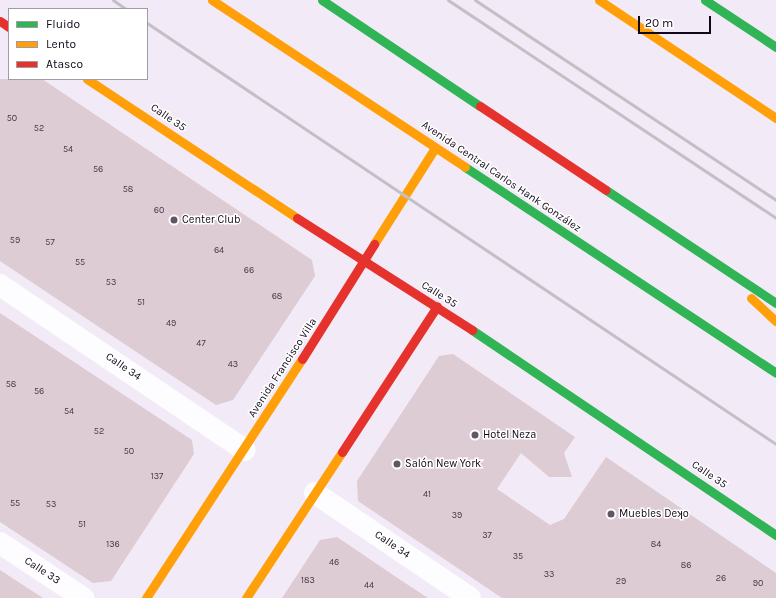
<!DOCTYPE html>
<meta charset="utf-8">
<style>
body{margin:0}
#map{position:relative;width:776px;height:598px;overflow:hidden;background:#f2eaf6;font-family:Karla,sans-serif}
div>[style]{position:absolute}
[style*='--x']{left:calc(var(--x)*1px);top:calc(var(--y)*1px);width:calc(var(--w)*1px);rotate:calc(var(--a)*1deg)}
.building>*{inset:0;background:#ddccd3}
.street>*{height:22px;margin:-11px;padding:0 11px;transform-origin:11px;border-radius:11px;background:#fdfcfe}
.fast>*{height:9px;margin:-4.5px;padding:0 4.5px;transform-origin:4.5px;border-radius:4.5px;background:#30b455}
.slow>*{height:9px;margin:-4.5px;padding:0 4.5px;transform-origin:4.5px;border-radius:4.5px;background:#ff9f0a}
.jam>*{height:9px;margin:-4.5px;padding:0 4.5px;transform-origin:4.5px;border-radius:4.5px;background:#e5322d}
.rail>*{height:3px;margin:-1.5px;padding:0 1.5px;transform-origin:1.5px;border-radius:1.5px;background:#c2c0c4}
.dots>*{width:11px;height:11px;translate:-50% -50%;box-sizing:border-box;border:2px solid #fff;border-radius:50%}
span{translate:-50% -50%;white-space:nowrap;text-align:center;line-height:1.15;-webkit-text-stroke:3px #fff;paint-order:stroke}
.number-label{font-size:9px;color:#453848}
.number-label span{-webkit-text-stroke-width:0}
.street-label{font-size:11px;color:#120719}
.poi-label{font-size:11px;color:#120719}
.left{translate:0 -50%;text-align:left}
.legend{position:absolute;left:8px;top:8px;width:140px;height:72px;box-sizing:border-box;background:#fff;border:1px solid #a09ca3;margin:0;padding:5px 7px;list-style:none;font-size:12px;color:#120719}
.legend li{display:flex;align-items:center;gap:8px;height:20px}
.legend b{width:20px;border:1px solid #a09ca3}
.scale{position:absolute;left:638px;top:16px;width:73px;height:18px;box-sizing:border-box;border:2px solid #120719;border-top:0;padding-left:5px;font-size:12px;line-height:14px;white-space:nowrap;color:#120719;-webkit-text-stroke:3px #fff;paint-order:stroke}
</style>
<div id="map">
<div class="building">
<i style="clip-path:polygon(0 79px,42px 79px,312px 260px,315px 276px,233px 400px,216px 405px,0 261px)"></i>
<i style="clip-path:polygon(0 313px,192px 440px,194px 454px,111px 581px,93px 583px,0 522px)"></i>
<i style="clip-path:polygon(453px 354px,575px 437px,564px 453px,572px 477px,549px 477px,521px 453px,497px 489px,550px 525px,564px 519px,606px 457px,776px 573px,776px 598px,502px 598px,358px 501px,357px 481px,439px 356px)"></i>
<i style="clip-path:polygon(337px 537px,396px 577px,428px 598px,282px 598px,320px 540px)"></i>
<i style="clip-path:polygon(0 570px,43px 598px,0 598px)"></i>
</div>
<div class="street">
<i style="--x:0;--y:285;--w:295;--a:34"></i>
<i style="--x:315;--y:493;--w:187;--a:34.1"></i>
<i style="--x:0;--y:543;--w:100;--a:33.5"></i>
</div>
<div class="fast">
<i style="--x:322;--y:0;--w:190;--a:33.9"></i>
<i style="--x:705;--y:0;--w:85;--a:33.5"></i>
<i style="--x:465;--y:167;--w:373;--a:33.5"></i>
<i style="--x:606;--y:190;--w:204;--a:33.6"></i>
<i style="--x:472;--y:330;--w:367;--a:34"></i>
</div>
<div class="slow">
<i style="--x:212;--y:0;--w:303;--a:33.4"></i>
<i style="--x:599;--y:0;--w:213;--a:33.7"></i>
<i style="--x:87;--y:79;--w:252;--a:33.5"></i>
<i style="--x:374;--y:244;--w:114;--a:-57.6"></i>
<i style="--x:751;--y:298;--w:34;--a:43"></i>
<i style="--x:146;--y:598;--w:285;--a:-56.9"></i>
<i style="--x:246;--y:598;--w:175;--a:-56.7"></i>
</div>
<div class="jam">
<i style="--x:0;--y:21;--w:11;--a:34"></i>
<i style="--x:480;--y:106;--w:151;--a:33.7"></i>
<i style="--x:297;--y:218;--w:208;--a:32.6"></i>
<i style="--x:302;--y:359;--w:136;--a:-57.9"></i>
<i style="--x:342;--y:452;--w:174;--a:-56.9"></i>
</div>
<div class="rail">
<i style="--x:113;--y:0;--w:16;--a:35"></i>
<i style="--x:448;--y:0;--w:394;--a:33.6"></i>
<i style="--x:475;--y:0;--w:361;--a:33.6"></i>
<i style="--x:147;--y:23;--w:757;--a:33.8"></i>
</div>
<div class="dots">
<i style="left:174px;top:220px;background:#605666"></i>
<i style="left:475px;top:435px;background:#605666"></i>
<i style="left:397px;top:464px;background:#605666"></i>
<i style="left:611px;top:514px;background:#605666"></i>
</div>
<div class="number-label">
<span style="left:12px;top:118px">50</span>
<span style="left:39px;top:128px">52</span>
<span style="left:68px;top:149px">54</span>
<span style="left:98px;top:169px">56</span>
<span style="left:128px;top:189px">58</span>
<span style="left:159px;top:210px">60</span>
<span style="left:15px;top:240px">59</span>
<span style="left:50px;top:242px">57</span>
<span style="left:219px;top:250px">64</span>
<span style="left:80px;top:262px">55</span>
<span style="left:249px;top:270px">66</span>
<span style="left:111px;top:282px">53</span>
<span style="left:277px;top:296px">68</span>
<span style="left:141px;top:302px">51</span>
<span style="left:171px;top:323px">49</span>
<span style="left:201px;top:343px">47</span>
<span style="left:233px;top:364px">43</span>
<span style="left:11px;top:384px">58</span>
<span style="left:39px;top:391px">56</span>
<span style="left:69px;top:411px">54</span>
<span style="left:99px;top:431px">52</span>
<span style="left:129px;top:451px">50</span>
<span style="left:157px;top:476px">137</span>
<span style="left:427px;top:494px">41</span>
<span style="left:15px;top:503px">55</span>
<span style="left:51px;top:504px">53</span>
<span style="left:457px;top:515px">39</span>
<span style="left:82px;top:524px">51</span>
<span style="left:487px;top:535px">37</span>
<span style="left:113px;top:544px">136</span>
<span style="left:656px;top:544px">84</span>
<span style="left:518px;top:556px">35</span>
<span style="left:334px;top:562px">46</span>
<span style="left:686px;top:565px">86</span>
<span style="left:549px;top:574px">33</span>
<span style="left:721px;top:578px">26</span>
<span style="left:308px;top:580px">183</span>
<span style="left:621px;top:581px">29</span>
<span style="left:758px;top:583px">90</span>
<span style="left:369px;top:585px">44</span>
</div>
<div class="street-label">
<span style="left:168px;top:118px;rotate:34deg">Calle 35</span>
<span style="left:501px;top:177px;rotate:34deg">Avenida Central Carlos Hank González</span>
<span style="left:439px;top:295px;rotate:32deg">Calle 35</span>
<span style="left:123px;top:367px;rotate:34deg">Calle 34</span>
<span style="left:283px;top:368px;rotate:-57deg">Avenida Francisco Villa</span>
<span style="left:709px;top:475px;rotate:34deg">Calle 35</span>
<span style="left:392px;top:545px;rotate:34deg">Calle 34</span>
<span style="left:42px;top:571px;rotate:33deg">Calle 33</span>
</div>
<div class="poi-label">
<span class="left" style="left:182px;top:220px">Center Club</span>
<span class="left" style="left:483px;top:435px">Hotel Neza</span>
<span class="left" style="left:405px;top:464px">Salón New York</span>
<span class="left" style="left:619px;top:514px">Muebles Deʞo</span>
</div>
<ul class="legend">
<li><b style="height:5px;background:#30b455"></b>Fluido</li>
<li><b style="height:5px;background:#ff9f0a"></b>Lento</li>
<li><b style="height:5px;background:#e5322d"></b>Atasco</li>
</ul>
<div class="scale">20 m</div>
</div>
